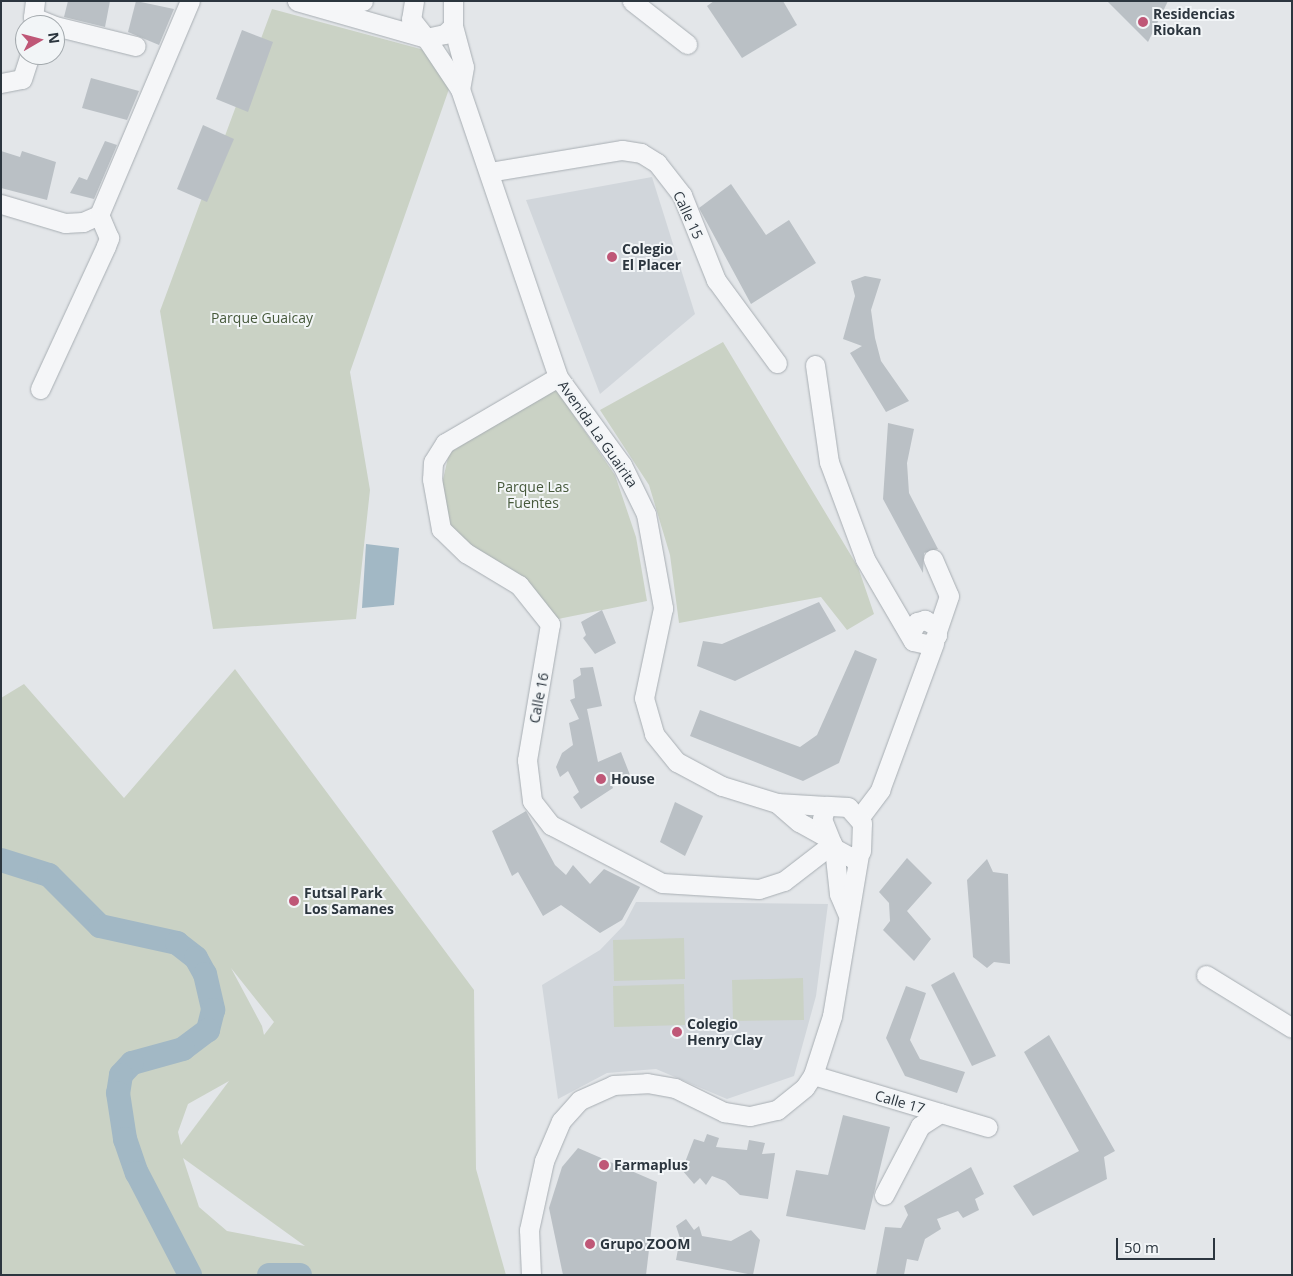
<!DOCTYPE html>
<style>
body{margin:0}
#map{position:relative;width:1293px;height:1276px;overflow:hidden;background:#e3e6e9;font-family:"Open Sans",sans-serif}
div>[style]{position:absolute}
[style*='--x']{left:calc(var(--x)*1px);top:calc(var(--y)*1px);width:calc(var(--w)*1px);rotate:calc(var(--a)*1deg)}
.built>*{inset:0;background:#d1d6db}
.green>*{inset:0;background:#cad2c5}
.water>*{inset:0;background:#a2b8c5}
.river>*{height:24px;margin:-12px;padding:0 12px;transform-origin:12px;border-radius:12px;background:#a2b8c5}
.building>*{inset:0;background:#bac0c5}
.roads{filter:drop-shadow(0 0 1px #a8aeb3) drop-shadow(0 0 1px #a8aeb3)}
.minor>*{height:19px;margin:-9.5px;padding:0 9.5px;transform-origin:9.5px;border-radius:9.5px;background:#f5f6f8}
.dots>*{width:14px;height:14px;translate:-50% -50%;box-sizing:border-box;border:2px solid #f2f5f7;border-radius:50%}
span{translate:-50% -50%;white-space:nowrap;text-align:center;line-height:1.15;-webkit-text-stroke:4px #f2f5f7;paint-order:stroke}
.poi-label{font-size:14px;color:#2c363f;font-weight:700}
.left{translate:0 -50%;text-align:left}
.street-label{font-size:14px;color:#2c363f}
.park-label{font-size:14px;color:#46593b}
.frame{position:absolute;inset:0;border:2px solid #2c363f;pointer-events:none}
.north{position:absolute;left:15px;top:15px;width:50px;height:50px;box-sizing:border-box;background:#f2f5f7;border:1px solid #a3a9ad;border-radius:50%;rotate:82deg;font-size:14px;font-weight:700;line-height:20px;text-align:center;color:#2c363f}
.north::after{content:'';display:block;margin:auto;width:18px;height:22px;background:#bf5777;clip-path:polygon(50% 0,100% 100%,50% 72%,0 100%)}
.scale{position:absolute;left:1116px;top:1238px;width:99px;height:22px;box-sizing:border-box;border:2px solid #2c363f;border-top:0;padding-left:6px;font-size:15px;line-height:18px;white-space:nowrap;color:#2c363f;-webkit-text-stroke:4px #f2f5f7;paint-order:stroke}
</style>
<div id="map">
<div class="built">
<i style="clip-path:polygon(652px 177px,695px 314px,600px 394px,526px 200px)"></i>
<i style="clip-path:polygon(636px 902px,828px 904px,816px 996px,794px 1076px,727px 1099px,656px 1069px,607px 1073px,558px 1099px,542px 985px,600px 950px,624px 925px)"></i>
</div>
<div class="green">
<i style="clip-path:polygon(272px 9px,428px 51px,449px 89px,350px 372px,370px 490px,356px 619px,213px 629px,160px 311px)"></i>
<i style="clip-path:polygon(723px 342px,858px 567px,874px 614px,847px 630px,821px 597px,679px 623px,670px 555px,649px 485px,600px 410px)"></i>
<i style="clip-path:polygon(555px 388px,615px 475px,636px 537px,647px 601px,558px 619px,532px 587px,471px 549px,447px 525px,440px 493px,449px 453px)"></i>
<i style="clip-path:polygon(evenodd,235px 669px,474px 990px,476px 1169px,506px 1275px,1px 1275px,1px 698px,24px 684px,124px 798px,235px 669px,231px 968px,274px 1022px,264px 1035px,262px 1026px,231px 968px,235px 669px,229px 1081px,181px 1145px,178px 1132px,188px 1104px,229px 1081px,235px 669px,183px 1158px,305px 1246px,227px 1231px,199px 1207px,183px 1158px)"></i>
<i style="clip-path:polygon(684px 938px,685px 979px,614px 981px,613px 940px)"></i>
<i style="clip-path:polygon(803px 978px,804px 1020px,733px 1021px,732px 980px)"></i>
<i style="clip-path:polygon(684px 984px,685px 1025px,614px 1027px,613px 986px)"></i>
</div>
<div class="water">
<i style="clip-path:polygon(366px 544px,399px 548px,394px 605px,362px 608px)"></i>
</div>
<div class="river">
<i style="--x:1;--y:860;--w:50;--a:17.4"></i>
<i style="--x:49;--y:875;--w:72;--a:45"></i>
<i style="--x:100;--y:926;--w:79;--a:12.4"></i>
<i style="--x:177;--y:943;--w:24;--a:38"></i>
<i style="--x:196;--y:958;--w:18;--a:61"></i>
<i style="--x:205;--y:974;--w:37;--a:77"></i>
<i style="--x:213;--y:1010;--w:21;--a:104"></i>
<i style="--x:208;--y:1030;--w:31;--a:143"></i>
<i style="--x:183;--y:1049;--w:53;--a:164.6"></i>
<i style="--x:132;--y:1063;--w:16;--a:133"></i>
<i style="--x:121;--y:1075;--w:18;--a:99"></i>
<i style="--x:118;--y:1093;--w:47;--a:81.3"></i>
<i style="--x:125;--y:1139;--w:36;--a:71"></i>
<i style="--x:137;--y:1173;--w:115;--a:62.5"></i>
<i style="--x:269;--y:1275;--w:31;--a:0"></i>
</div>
<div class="building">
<i style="clip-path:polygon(68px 1px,110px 1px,105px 27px,64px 17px)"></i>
<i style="clip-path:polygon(136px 1px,174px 9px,159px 45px,128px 32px)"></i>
<i style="clip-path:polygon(714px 1px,783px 1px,797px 25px,742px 58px,707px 6px)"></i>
<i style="clip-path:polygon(1107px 1px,1168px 1px,1148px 42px)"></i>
<i style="clip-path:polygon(242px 30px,273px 42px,248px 112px,216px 99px)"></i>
<i style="clip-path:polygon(91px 78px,139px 91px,127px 120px,82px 108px)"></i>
<i style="clip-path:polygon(203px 125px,234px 139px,207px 202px,177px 189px)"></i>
<i style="clip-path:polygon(105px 141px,117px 145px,94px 199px,70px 193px,79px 177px,87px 180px)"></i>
<i style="clip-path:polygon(1px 151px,20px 157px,22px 151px,56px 162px,47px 200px,1px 188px)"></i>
<i style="clip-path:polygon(731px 184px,766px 235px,789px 220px,816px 263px,751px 304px,699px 208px)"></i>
<i style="clip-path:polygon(865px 276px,881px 279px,871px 310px,875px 338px,881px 361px,909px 401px,886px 412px,850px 353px,862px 346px,843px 339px,855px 296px,851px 281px)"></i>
<i style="clip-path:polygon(888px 423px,914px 429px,907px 463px,909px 493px,938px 549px,924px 553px,923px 573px,883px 499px)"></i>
<i style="clip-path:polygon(819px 602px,836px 631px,735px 681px,697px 666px,703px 641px,722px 644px)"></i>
<i style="clip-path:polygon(602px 610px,616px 643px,595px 654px,583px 638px,586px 635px,581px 622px)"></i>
<i style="clip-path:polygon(855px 650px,877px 659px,839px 763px,803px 781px,690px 736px,700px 710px,800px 747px,817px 735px)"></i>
<i style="clip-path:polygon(593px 667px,602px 706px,587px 709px,598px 762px,621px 752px,630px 775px,611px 783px,613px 788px,581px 809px,573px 797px,579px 792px,568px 771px,560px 777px,556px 767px,562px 753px,573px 745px,569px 723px,579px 719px,570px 700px,575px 698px,573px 680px,581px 675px,580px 668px)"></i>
<i style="clip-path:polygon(675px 802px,703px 816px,685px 856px,660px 842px)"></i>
<i style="clip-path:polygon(526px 811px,555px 865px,566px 875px,573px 865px,590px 884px,604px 869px,640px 887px,622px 920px,600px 933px,561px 905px,543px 916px,518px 872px,512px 876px,492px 831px)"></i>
<i style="clip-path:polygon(907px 858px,932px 883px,907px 911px,931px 939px,914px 961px,883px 930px,890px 921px,889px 903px,879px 892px)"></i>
<i style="clip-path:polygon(987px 859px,993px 872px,1008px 874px,1010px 964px,994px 962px,987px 968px,973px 957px,967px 880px)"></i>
<i style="clip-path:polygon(954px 972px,996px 1056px,972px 1066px,931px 985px)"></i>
<i style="clip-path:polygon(906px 986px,926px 993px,910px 1040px,920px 1059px,965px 1072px,957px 1093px,905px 1076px,886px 1038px)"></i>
<i style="clip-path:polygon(1049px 1035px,1115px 1151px,1104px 1157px,1107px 1179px,1033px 1216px,1013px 1186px,1079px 1151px,1024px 1052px)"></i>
<i style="clip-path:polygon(843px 1115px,890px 1127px,865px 1230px,786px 1216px,796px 1170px,828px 1175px)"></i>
<i style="clip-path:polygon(707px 1134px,719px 1138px,716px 1147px,747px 1150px,749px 1140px,765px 1143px,762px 1154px,775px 1153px,768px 1199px,740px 1195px,725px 1181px,712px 1176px,706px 1185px,700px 1178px,694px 1184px,682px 1170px,694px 1139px,704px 1142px)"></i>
<i style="clip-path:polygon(578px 1148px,657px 1182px,646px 1275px,563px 1275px,549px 1208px,562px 1167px)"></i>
<i style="clip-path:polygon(971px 1167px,984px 1194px,975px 1199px,979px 1210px,963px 1218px,958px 1211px,937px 1219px,941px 1229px,925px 1239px,918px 1261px,907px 1259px,904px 1275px,876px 1275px,885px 1227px,901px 1228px,908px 1215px,904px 1206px)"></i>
<i style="clip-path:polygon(686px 1219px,694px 1230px,699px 1226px,702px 1236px,731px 1241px,751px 1230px,760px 1240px,753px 1275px,676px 1260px,680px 1238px,676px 1226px)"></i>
</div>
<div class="roads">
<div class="minor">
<i style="--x:35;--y:1;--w:16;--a:97"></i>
<i style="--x:33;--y:17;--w:22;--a:22"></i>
<i style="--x:297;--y:1;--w:134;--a:16"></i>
<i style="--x:426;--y:38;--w:61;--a:56.3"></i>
<i style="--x:460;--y:89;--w:304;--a:71.2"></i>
<i style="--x:558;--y:377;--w:109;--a:54"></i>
<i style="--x:622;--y:465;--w:55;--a:63.9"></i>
<i style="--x:646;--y:514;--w:96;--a:79.7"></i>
<i style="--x:663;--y:608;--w:92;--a:101.9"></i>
<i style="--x:644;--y:698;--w:37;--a:74"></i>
<i style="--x:654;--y:734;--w:36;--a:51"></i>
<i style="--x:677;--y:762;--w:51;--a:28.1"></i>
<i style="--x:722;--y:786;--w:58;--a:17.2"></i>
<i style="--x:777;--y:803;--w:29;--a:41"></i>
<i style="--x:799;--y:822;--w:33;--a:29"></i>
<i style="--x:414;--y:1;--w:18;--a:99"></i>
<i style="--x:411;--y:19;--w:24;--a:52"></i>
<i style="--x:426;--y:38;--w:19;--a:-12"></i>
<i style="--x:445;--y:34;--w:11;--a:-45"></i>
<i style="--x:453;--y:26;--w:25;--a:-90"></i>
<i style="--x:632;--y:1;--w:70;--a:38"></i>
<i style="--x:315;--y:4;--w:48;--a:-3.6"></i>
<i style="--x:55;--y:26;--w:83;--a:13.9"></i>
<i style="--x:453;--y:26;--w:42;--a:75"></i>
<i style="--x:464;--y:67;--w:22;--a:100"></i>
<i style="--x:1;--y:83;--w:21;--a:-11"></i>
<i style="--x:22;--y:79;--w:25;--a:-72"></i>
<i style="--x:489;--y:172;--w:135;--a:-9.4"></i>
<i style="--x:622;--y:150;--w:19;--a:9"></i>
<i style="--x:641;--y:153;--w:19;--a:32"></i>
<i style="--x:657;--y:163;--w:41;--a:52"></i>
<i style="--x:682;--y:195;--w:92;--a:68.2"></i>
<i style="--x:716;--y:280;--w:103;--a:53.7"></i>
<i style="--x:1;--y:204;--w:67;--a:16.5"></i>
<i style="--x:65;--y:223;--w:18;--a:-3"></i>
<i style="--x:83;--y:222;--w:17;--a:-24"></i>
<i style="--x:99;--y:215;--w:233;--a:-67"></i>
<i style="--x:815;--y:365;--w:98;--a:81.8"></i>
<i style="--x:829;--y:462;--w:103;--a:69.6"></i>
<i style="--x:865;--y:559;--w:95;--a:59.7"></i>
<i style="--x:913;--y:641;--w:17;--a:13"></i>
<i style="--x:930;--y:645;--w:12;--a:-55"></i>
<i style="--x:937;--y:635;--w:9;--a:-96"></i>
<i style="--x:936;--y:626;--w:13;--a:-151"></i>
<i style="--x:925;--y:620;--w:8;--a:166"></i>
<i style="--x:917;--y:622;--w:12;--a:121"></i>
<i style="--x:558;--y:377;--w:131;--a:149.7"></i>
<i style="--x:445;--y:443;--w:22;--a:122"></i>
<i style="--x:433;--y:462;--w:17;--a:93"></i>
<i style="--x:432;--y:479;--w:51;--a:79.8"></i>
<i style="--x:441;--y:529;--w:35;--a:44"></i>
<i style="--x:466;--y:553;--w:62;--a:31.1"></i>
<i style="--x:519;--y:585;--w:50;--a:51.5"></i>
<i style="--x:550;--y:624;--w:138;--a:99.6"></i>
<i style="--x:527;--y:760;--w:41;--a:83"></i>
<i style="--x:532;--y:801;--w:31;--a:52"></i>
<i style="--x:551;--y:825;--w:125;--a:27.6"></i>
<i style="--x:662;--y:883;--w:97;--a:3.5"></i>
<i style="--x:759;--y:889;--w:26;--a:-18"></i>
<i style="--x:784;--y:881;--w:61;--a:-37.6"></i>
<i style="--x:40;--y:389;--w:157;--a:-65.2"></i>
<i style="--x:106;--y:246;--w:9;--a:-69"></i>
<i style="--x:109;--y:238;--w:25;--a:-113"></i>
<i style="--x:933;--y:559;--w:40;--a:66.6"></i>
<i style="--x:949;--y:596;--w:36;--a:109"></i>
<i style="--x:777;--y:803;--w:49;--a:3.5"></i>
<i style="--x:860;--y:817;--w:34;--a:-53"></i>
<i style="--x:880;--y:790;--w:157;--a:-69.8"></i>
<i style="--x:834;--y:848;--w:21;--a:29"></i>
<i style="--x:852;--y:858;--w:11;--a:-38"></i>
<i style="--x:861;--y:851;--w:28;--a:-88"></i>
<i style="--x:862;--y:823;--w:21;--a:-131"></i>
<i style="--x:848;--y:807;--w:22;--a:-177"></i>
<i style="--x:826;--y:806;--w:14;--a:107"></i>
<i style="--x:822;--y:819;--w:31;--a:68"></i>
<i style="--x:834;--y:848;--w:46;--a:83.8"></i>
<i style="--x:839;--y:894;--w:21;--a:67"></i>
<i style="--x:1206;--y:975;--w:101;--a:31.6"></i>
<i style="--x:813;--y:1075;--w:182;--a:16.6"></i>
<i style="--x:884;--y:1195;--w:78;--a:-62.4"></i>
<i style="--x:920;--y:1126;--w:24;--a:-33"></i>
<i style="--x:531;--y:1275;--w:45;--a:-92.5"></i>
<i style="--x:529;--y:1230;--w:71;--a:-77.7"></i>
<i style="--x:544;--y:1161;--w:43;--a:-67"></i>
<i style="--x:561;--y:1121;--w:28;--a:-48"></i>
<i style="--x:580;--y:1100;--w:36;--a:-24"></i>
<i style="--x:613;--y:1085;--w:34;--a:-3"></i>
<i style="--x:647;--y:1083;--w:28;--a:10"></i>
<i style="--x:675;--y:1088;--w:55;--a:26.1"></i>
<i style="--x:724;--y:1112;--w:26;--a:9"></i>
<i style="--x:750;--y:1116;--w:28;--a:-13"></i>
<i style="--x:777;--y:1110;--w:36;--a:-39"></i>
<i style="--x:805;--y:1087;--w:14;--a:-56"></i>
<i style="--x:813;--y:1075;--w:62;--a:-72.1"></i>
<i style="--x:832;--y:1016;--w:163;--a:-80.5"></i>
</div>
</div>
<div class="dots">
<i style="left:1143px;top:22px;background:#bf5777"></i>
<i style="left:612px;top:257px;background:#bf5777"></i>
<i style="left:601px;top:779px;background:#bf5777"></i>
<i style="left:294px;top:901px;background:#bf5777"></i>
<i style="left:677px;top:1032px;background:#bf5777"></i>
<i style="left:604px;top:1165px;background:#bf5777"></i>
<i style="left:590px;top:1244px;background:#bf5777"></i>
</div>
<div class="poi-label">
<span class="left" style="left:1153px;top:22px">Residencias<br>Riokan</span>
<span class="left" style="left:622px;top:257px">Colegio<br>El Placer</span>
<span class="left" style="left:611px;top:779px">House</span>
<span class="left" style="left:304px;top:901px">Futsal Park<br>Los Samanes</span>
<span class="left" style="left:687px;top:1032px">Colegio<br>Henry Clay</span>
<span class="left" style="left:614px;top:1165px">Farmaplus</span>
<span class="left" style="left:600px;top:1244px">Grupo ZOOM</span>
</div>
<div class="street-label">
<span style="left:688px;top:215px;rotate:65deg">Calle 15</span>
<span style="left:598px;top:434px;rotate:55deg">Avenida La Guairita</span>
<span style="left:539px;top:698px;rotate:-79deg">Calle 16</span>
<span style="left:900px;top:1102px;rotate:16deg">Calle 17</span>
</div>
<div class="park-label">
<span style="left:262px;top:318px">Parque Guaicay</span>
<span style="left:533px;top:495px">Parque Las<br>Fuentes</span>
</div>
<div class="frame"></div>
<div class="north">N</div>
<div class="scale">50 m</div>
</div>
